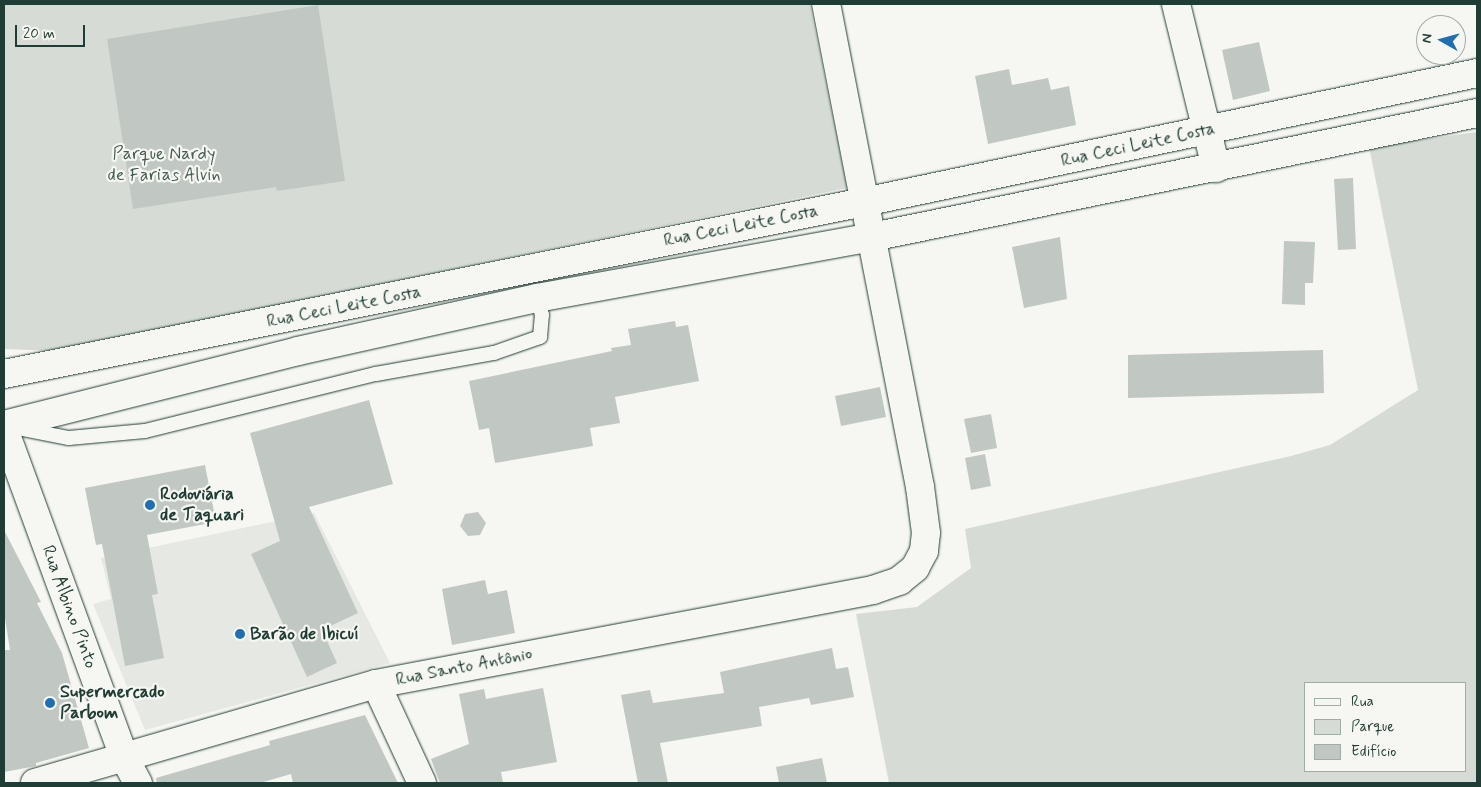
<!DOCTYPE html>
<meta charset="utf-8">
<style>
body{margin:0}
#map{position:relative;width:1481px;height:787px;overflow:hidden;background:#f6f6f2;font-family:Mynerve,sans-serif}
div>[style]{position:absolute}
[style*='--x']{left:calc(var(--x)*1px);top:calc(var(--y)*1px);width:calc(var(--w)*1px);rotate:calc(var(--a)*1deg)}
.built>*{inset:0;background:#e6e8e4}
.green>*{inset:0;background:#d6dbd6}
.building>*{inset:0;background:#c1c8c3}
.roads{filter:drop-shadow(0 0 1px #1f3d34) drop-shadow(0 0 1px #1f3d34)}
.service>*{height:14px;margin:-7px;padding:0 7px;transform-origin:7px;border-radius:7px;background:#f6f6f2}
.minor>*{height:28px;margin:-14px;padding:0 14px;transform-origin:14px;border-radius:14px;background:#f6f6f2}
.tertiary>*{height:28px;margin:-14px;padding:0 14px;transform-origin:14px;border-radius:14px;background:#f6f6f2}
.dots>*{width:14px;height:14px;translate:-50% -50%;box-sizing:border-box;border:2px solid #f6f6f2;border-radius:50%}
span{translate:-50% -50%;white-space:nowrap;text-align:center;line-height:1.15;-webkit-text-stroke:4.5px #f6f6f2;paint-order:stroke}
.street-label{font-size:18px;color:#1f3d34}
.park-label{font-size:18px;color:#445d54}
.poi-label{font-size:18px;color:#1f3d34;font-weight:700}
.left{translate:0 -50%;text-align:left}
.frame{position:absolute;inset:0;border:5px solid #1f3d34;pointer-events:none}
.legend{position:absolute;left:1304px;top:682px;width:162px;height:90px;box-sizing:border-box;background:#f6f6f2;border:1px solid #a0aca6;margin:0;padding:6px 9px;list-style:none;font-size:15px;color:#1f3d34}
.legend li{display:flex;align-items:center;gap:10px;height:25px}
.legend b{width:25px;border:1px solid #a0aca6}
.north{position:absolute;left:1416px;top:15px;width:50px;height:50px;box-sizing:border-box;background:#f6f6f2;border:1px solid #a0aca6;border-radius:50%;rotate:277deg;font-size:14px;font-weight:700;line-height:20px;text-align:center;color:#1f3d34}
.north::after{content:'';display:block;margin:auto;width:18px;height:22px;background:#1f6fb2;clip-path:polygon(50% 0,100% 100%,50% 72%,0 100%)}
.scale{position:absolute;left:15px;top:25px;width:70px;height:22px;box-sizing:border-box;border:2px solid #1f3d34;border-top:0;padding-left:6px;font-size:15px;line-height:18px;white-space:nowrap;color:#1f3d34;-webkit-text-stroke:4px #f6f6f2;paint-order:stroke}
</style>
<div id="map">
<div class="built">
<i style="clip-path:polygon(314px 513px,390px 663px,145px 730px,93px 604px,111px 599px,101px 558px)"></i>
</div>
<div class="green">
<i style="clip-path:polygon(4px 4px,810px 4px,847px 188px,56px 351px,4px 349px)"></i>
<i style="clip-path:polygon(evenodd,1477px 132px,1477px 783px,889px 783px,856px 614px,917px 607px,971px 568px,965px 529px,1291px 456px,1330px 445px,1418px 390px,1369px 147px,1477px 132px,1305px 683px,1465px 683px,1465px 771px,1305px 771px,1305px 683px)"></i>
</div>
<div class="building">
<i style="clip-path:polygon(318px 5px,345px 181px,277px 191px,276px 187px,133px 209px,107px 39px)"></i>
<i style="clip-path:polygon(1259px 42px,1270px 91px,1233px 100px,1222px 50px)"></i>
<i style="clip-path:polygon(1009px 69px,1012px 85px,1048px 78px,1051px 90px,1069px 86px,1076px 125px,988px 144px,975px 76px)"></i>
<i style="clip-path:polygon(1353px 178px,1356px 249px,1338px 250px,1334px 179px)"></i>
<i style="clip-path:polygon(1060px 237px,1067px 299px,1024px 308px,1012px 247px)"></i>
<i style="clip-path:polygon(1284px 241px,1315px 242px,1313px 283px,1305px 283px,1305px 305px,1282px 304px)"></i>
<i style="clip-path:polygon(675px 321px,676px 327px,688px 325px,699px 381px,615px 397px,620px 423px,590px 428px,593px 446px,495px 463px,489px 428px,479px 430px,469px 381px,612px 351px,611px 348px,631px 345px,628px 329px)"></i>
<i style="clip-path:polygon(1323px 350px,1324px 393px,1128px 398px,1128px 355px)"></i>
<i style="clip-path:polygon(880px 387px,886px 417px,841px 426px,835px 396px)"></i>
<i style="clip-path:polygon(369px 400px,393px 484px,309px 507px,358px 613px,322px 630px,337px 663px,307px 677px,251px 554px,280px 541px,250px 433px)"></i>
<i style="clip-path:polygon(991px 414px,997px 448px,971px 453px,964px 419px)"></i>
<i style="clip-path:polygon(985px 454px,991px 486px,971px 490px,965px 458px)"></i>
<i style="clip-path:polygon(205px 465px,216px 522px,147px 535px,158px 594px,152px 595px,164px 658px,125px 666px,102px 544px,96px 545px,85px 488px)"></i>
<i style="clip-path:polygon(478px 512px,486px 523px,480px 535px,468px 536px,460px 526px,465px 514px)"></i>
<i style="clip-path:polygon(4px 530px,41px 602px,37px 603px,62px 653px,89px 748px,36px 763px,36px 766px,4px 772px,4px 650px,10px 650px,4px 612px)"></i>
<i style="clip-path:polygon(485px 580px,488px 594px,507px 590px,515px 633px,452px 645px,442px 589px)"></i>
<i style="clip-path:polygon(832px 648px,836px 669px,848px 667px,854px 697px,811px 705px,809px 698px,759px 707px,762px 726px,660px 743px,668px 783px,638px 783px,621px 695px,650px 690px,653px 703px,724px 693px,720px 672px)"></i>
<i style="clip-path:polygon(543px 688px,557px 762px,501px 772px,503px 783px,440px 783px,431px 759px,469px 744px,459px 694px,484px 689px,486px 699px)"></i>
<i style="clip-path:polygon(365px 715px,398px 783px,293px 783px,291px 774px,260px 783px,157px 783px,156px 778px,270px 745px,269px 741px)"></i>
<i style="clip-path:polygon(822px 758px,827px 783px,779px 783px,776px 767px)"></i>
</div>
<div class="roads">
<div class="service">
<i style="--x:17;--y:428;--w:53;--a:10.9"></i>
<i style="--x:69;--y:438;--w:76;--a:-5.3"></i>
<i style="--x:145;--y:431;--w:238;--a:-13.9"></i>
<i style="--x:376;--y:374;--w:120;--a:-10.1"></i>
<i style="--x:494;--y:353;--w:49;--a:-19.2"></i>
<i style="--x:540;--y:337;--w:22;--a:-85"></i>
<i style="--x:542;--y:315;--w:18;--a:-106"></i>
</div>
<div class="minor">
<i style="--x:1176;--y:4;--w:169;--a:76.3"></i>
<i style="--x:4;--y:429;--w:347;--a:69.9"></i>
<i style="--x:123;--y:755;--w:32;--a:62"></i>
<i style="--x:376;--y:684;--w:109;--a:65.1"></i>
<i style="--x:35;--y:783;--w:355;--a:-16.2"></i>
<i style="--x:376;--y:684;--w:506;--a:-10.71"></i>
<i style="--x:873;--y:590;--w:28;--a:-19"></i>
<i style="--x:899;--y:581;--w:21;--a:-39"></i>
<i style="--x:915;--y:568;--w:19;--a:-62"></i>
<i style="--x:924;--y:551;--w:18;--a:-84"></i>
<i style="--x:926;--y:533;--w:46;--a:-97.4"></i>
<i style="--x:920;--y:487;--w:492;--a:-101"></i>
</div>
<div class="tertiary">
<i style="--x:4;--y:374;--w:877;--a:-11.31"></i>
<i style="--x:864;--y:202;--w:626;--a:-11.88"></i>
<i style="--x:4;--y:425;--w:303;--a:-14.1"></i>
<i style="--x:298;--y:351;--w:245;--a:-12.5"></i>
<i style="--x:537;--y:298;--w:341;--a:-10.3"></i>
<i style="--x:872;--y:237;--w:618;--a:-11.58"></i>
</div>
</div>
<div class="dots">
<i style="left:150px;top:505px;background:#1f6fb2"></i>
<i style="left:240px;top:634px;background:#1f6fb2"></i>
<i style="left:50px;top:703px;background:#1f6fb2"></i>
</div>
<div class="street-label">
<span style="left:1138px;top:145px;rotate:-12deg">Rua Ceci Leite Costa</span>
<span style="left:741px;top:226px;rotate:-11deg">Rua Ceci Leite Costa</span>
<span style="left:344px;top:307px;rotate:-11deg">Rua Ceci Leite Costa</span>
<span style="left:69px;top:607px;rotate:70deg">Rua Albino Pinto</span>
<span style="left:464px;top:667px;rotate:-11deg">Rua Santo Antônio</span>
</div>
<div class="park-label">
<span style="left:164px;top:165px">Parque Nardy<br>de Farias Alvin</span>
</div>
<div class="poi-label">
<span class="left" style="left:160px;top:505px">Rodoviária<br>de Taquari</span>
<span class="left" style="left:250px;top:634px">Barão de Ibicuí</span>
<span class="left" style="left:60px;top:703px">Supermercado<br>Parbom</span>
</div>
<div class="frame"></div>
<ul class="legend">
<li><b style="height:6px;background:#f6f6f2"></b>Rua</li>
<li><b style="height:14px;background:#d6dbd6"></b>Parque</li>
<li><b style="height:14px;background:#c1c8c3"></b>Edifício</li>
</ul>
<div class="north">N</div>
<div class="scale">20 m</div>
</div>
